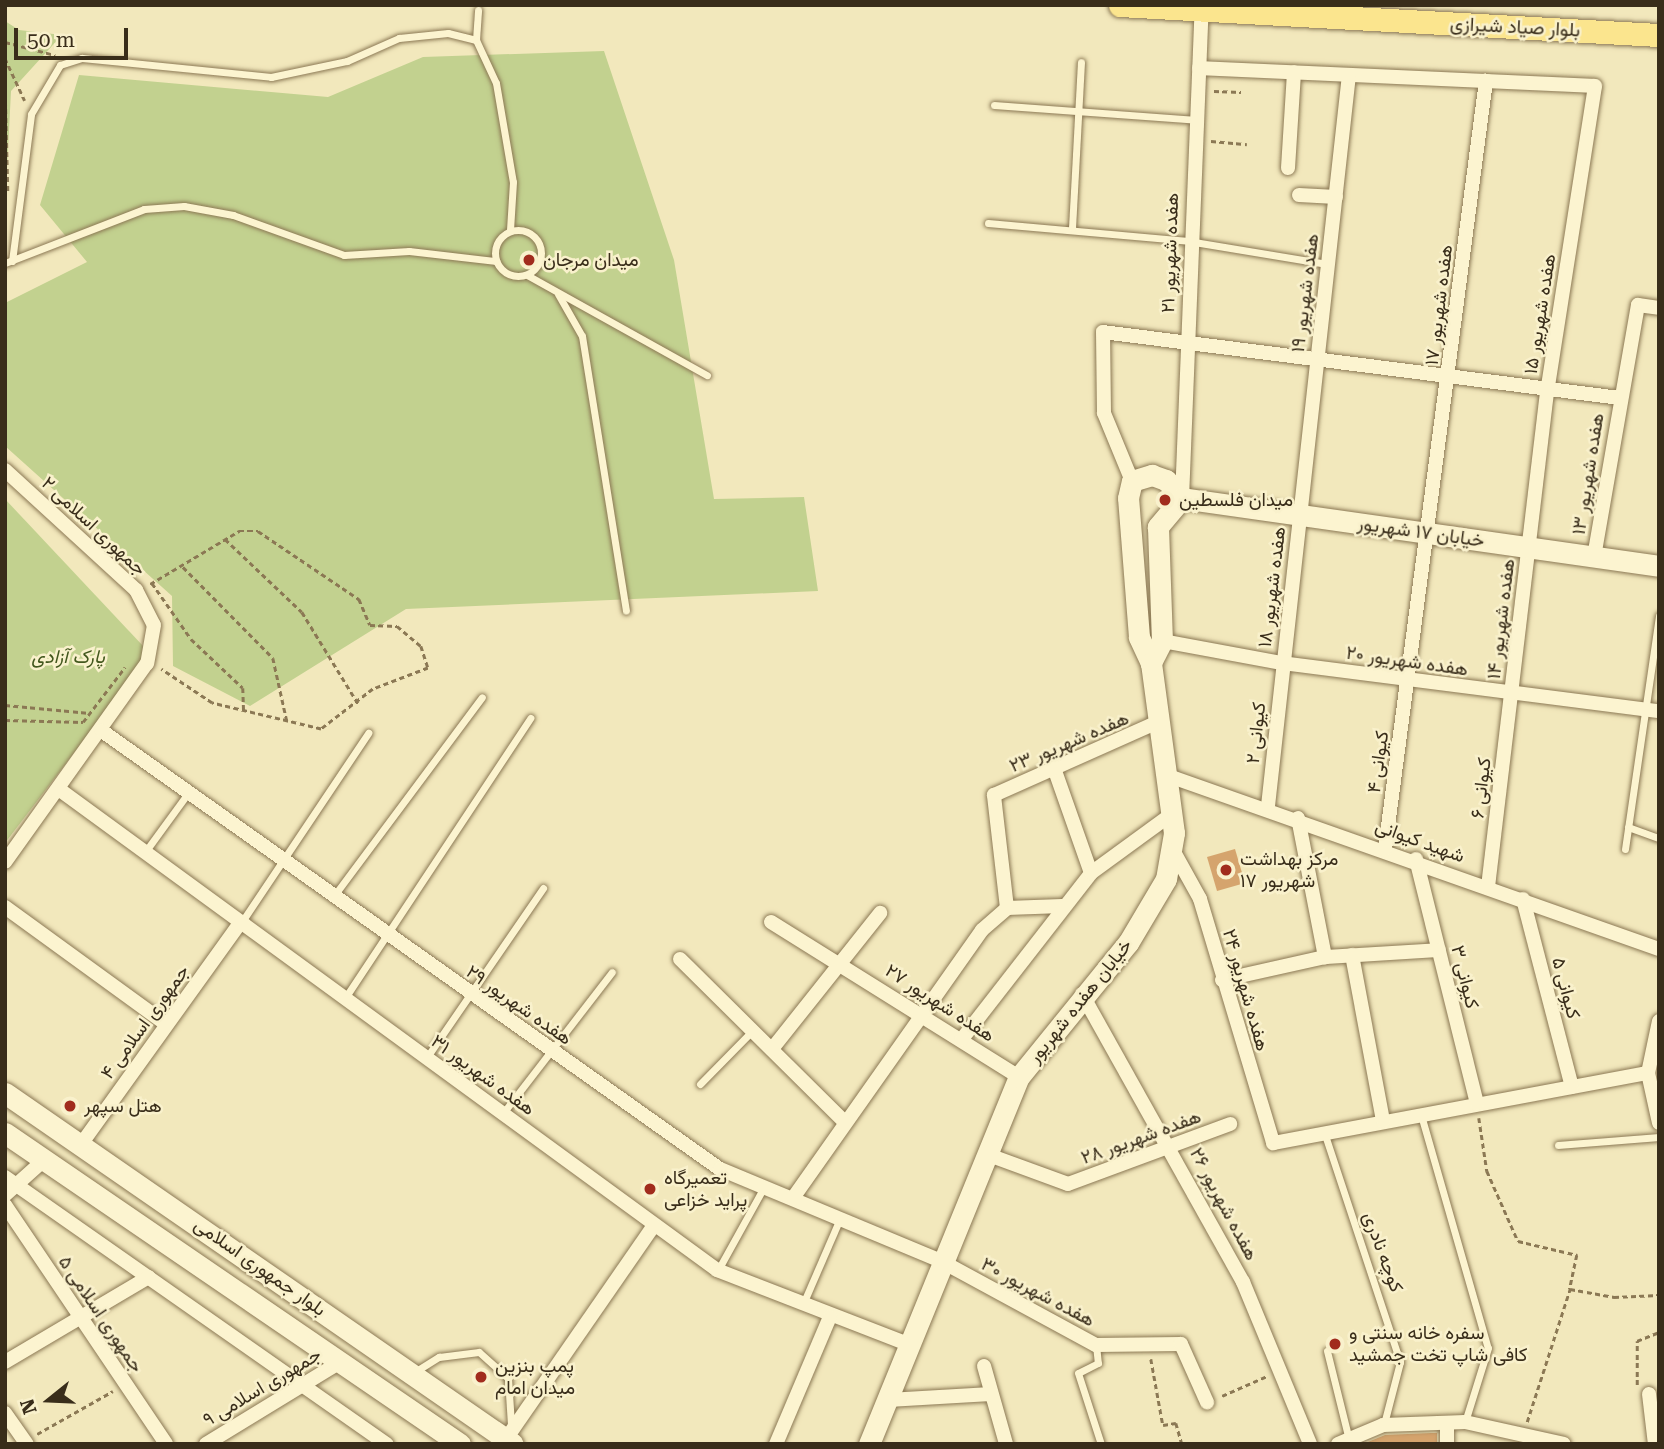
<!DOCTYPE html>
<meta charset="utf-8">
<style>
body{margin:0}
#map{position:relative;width:1664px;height:1449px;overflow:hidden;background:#f2e8bc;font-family:"Roboto Serif",Vazirmatn,serif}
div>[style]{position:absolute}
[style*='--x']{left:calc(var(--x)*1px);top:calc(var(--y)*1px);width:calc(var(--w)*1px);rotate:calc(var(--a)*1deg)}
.green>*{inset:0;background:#c2d18f}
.building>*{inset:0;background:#d5a46d}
.path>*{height:2.5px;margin-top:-1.25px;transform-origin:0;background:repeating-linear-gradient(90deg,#8b7854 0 5px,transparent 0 8.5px)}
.roads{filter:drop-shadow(0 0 2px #8b7854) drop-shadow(0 0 2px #8b7854)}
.lane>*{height:7px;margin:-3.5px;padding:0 3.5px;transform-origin:3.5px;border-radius:3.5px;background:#fcf4d0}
.lane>.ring{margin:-3.5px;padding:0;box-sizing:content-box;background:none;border:7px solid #fcf4d0;border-radius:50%}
.street>*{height:14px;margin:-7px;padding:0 7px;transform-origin:7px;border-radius:7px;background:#fcf4d0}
.secondary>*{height:21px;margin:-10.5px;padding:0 10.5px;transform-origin:10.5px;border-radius:10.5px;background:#fcf4d0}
.primary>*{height:23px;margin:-11.5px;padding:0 11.5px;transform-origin:11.5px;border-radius:11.5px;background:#fbe58e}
.dots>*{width:19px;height:19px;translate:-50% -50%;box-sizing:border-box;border:4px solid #f9f1cc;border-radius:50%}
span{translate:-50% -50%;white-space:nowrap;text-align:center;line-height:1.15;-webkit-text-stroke:5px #f9f1cc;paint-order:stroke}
.street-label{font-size:19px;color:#392d1a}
.poi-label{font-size:19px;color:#392d1a}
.left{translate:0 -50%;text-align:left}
.park-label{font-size:19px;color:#43581e;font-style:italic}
.frame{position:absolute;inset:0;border:7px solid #392d1a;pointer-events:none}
.north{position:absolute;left:14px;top:1365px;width:70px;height:70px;-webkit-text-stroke:5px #f9f1cc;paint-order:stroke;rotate:252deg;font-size:19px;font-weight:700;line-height:28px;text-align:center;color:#392d1a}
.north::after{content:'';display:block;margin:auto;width:24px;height:32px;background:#392d1a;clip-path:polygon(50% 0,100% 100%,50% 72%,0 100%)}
.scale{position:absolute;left:14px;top:28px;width:114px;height:32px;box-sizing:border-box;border:4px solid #392d1a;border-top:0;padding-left:9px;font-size:21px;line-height:24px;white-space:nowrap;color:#392d1a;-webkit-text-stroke:5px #f9f1cc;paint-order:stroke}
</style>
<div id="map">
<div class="green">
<i style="clip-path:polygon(5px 21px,19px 30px,62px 35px,11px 91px,5px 209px)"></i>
<i style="clip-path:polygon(604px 51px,674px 260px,714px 499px,804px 497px,818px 591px,406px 609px,250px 706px,173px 666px,172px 596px,5px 446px,5px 303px,87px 262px,40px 205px,79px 75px,328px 97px,423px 57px)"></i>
<i style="clip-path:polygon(5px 499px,144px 647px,145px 660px,5px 843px)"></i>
</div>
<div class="building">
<i style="clip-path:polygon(1235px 849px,1245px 883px,1217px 891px,1207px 857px)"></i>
<i style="clip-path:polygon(1431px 1433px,1437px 1433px,1437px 1444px,1363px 1444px,1385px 1435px)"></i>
</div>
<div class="path">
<i style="--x:5;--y:42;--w:52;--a:14.6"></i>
<i style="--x:5;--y:58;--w:47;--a:65.1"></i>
<i style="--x:5;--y:75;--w:116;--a:88.5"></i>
<i style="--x:1214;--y:91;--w:27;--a:2"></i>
<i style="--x:1211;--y:141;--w:36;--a:5"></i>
<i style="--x:225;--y:539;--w:106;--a:43.5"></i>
<i style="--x:302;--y:612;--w:109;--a:58.5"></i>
<i style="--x:183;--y:567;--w:128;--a:45.3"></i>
<i style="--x:273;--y:658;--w:65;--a:77.5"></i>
<i style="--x:152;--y:583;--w:68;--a:55.1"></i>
<i style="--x:191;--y:639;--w:71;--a:43.3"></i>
<i style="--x:243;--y:688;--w:24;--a:88"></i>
<i style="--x:150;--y:584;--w:104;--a:-30.8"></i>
<i style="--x:239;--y:531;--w:19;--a:0"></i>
<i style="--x:258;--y:531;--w:122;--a:34"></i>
<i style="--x:359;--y:599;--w:28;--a:67"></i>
<i style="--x:370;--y:625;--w:27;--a:2"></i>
<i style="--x:397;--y:626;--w:31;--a:40"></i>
<i style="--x:421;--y:646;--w:23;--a:72"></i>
<i style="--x:428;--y:668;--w:59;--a:159.1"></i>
<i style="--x:373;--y:689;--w:66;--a:142.4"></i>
<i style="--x:321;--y:729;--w:112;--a:-166.6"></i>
<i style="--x:212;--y:703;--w:61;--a:-146.3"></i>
<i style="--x:5;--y:705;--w:85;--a:5.4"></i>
<i style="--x:5;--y:720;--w:78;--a:1.5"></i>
<i style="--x:83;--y:722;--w:69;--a:-52.6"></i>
<i style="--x:1479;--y:1118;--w:54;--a:81.4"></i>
<i style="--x:1487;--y:1171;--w:77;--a:66.1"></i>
<i style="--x:1518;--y:1241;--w:61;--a:13.3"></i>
<i style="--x:1577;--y:1255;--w:35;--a:102"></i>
<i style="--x:1570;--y:1289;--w:45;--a:10.3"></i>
<i style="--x:1614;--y:1297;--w:45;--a:-2.5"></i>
<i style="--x:1151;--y:1359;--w:67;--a:79.7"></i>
<i style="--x:1163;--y:1425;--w:13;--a:-9"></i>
<i style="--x:1176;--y:1423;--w:22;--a:74"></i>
<i style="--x:1637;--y:1385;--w:44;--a:-90"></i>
<i style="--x:1637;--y:1341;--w:24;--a:-22"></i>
<i style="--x:1222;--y:1396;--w:49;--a:-24"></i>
<i style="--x:1527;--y:1422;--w:140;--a:-72.1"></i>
<i style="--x:37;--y:1434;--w:87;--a:-29.5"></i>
</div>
<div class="roads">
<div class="lane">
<i style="--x:476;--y:40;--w:30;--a:-86"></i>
<i style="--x:994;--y:105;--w:203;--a:4.2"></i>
<i style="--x:988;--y:223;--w:201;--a:5.1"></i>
<i style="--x:1188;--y:241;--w:141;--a:9.4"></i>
<i style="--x:1072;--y:228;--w:166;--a:-86.9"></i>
<i class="ring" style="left:495px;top:230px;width:39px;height:39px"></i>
<i style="--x:12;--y:261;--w:148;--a:-82.6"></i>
<i style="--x:31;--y:114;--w:57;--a:-59.4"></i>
<i style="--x:60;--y:65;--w:23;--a:-18"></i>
<i style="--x:82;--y:58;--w:190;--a:5.7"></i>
<i style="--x:271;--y:77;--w:78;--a:-11.9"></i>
<i style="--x:347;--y:61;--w:57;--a:-23.9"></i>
<i style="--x:399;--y:38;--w:49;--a:-5.8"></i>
<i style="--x:448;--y:33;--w:29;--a:14"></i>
<i style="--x:476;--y:40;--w:47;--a:65.1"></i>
<i style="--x:496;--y:83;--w:100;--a:80.3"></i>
<i style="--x:513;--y:182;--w:48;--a:93.6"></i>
<i style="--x:5;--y:263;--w:149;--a:-21.2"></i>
<i style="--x:144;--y:209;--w:40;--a:-4.3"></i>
<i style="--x:184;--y:206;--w:50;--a:10.4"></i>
<i style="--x:233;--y:215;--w:118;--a:19.8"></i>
<i style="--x:344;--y:255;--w:65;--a:-3.5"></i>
<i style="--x:409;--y:251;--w:88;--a:6.6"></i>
<i style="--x:527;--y:275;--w:206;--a:29.1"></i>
<i style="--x:558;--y:294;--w:48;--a:60.3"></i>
<i style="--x:582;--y:336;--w:278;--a:80.9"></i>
<i style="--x:1628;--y:827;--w:33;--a:20"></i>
<i style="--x:1625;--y:849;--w:236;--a:-81.7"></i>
<i style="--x:145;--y:852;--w:73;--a:-53.9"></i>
<i style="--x:333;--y:897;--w:249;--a:-53.3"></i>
<i style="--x:241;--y:923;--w:229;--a:-56.2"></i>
<i style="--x:345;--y:998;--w:336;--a:-56.5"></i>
<i style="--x:427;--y:1057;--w:205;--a:-55.5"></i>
<i style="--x:700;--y:1084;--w:76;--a:-45.5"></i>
<i style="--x:503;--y:1113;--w:178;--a:-52.3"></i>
<i style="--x:1421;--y:1115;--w:242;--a:74"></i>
<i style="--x:1488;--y:1348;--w:77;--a:107.3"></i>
<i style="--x:1324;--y:1132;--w:242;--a:71.7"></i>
<i style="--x:1400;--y:1362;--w:64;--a:104.5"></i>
<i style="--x:1558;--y:1145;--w:101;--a:-4.5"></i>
<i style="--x:718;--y:1270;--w:95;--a:-61"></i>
<i style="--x:803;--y:1304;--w:90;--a:-66.6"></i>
<i style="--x:1096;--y:1345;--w:18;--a:84"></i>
<i style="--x:1098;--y:1363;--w:22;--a:153"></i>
<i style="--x:1078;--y:1373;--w:75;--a:72.1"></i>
<i style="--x:1327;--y:1351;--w:88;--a:76.1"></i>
<i style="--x:413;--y:1373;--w:31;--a:-32"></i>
<i style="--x:439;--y:1357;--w:40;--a:-7.1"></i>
<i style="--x:479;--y:1352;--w:39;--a:42"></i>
<i style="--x:508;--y:1378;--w:47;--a:86.3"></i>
</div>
<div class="street">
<i style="--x:1199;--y:68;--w:396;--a:2.6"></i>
<i style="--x:1595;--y:86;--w:310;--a:98.9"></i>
<i style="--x:1547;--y:392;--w:498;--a:96.8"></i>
<i style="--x:1288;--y:168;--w:96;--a:-86.4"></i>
<i style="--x:1299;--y:195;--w:37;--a:3"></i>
<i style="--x:5;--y:470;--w:178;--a:42.5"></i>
<i style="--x:136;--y:590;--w:39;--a:63"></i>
<i style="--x:154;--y:625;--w:39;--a:100"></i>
<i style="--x:147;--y:663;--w:244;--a:125.5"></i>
<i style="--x:1132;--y:481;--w:74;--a:-112.4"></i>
<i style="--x:1104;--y:413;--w:81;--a:-90.7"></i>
<i style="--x:1103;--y:332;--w:521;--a:7.28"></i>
<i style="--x:1182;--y:498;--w:489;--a:-87.7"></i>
<i style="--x:1594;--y:557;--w:256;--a:-80.1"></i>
<i style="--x:1638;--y:305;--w:21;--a:8"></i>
<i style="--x:1162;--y:641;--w:122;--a:10.4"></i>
<i style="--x:1282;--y:663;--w:380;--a:7.3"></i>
<i style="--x:102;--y:731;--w:757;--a:35.33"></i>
<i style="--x:720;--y:1169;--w:239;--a:22.6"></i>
<i style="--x:941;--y:1261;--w:176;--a:28.5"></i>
<i style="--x:1096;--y:1345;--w:85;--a:-0.7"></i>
<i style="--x:1181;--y:1344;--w:64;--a:65.9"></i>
<i style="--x:1054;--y:768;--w:111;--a:70.6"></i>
<i style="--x:1166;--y:775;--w:523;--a:19.44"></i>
<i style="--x:60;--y:790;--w:814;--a:36.15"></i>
<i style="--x:717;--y:1270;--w:207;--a:21.2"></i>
<i style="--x:1268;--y:806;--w:735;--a:-83.68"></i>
<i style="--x:1298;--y:818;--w:142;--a:79"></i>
<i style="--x:1385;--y:849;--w:775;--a:-82.51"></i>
<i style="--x:1174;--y:852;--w:54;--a:61"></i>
<i style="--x:1200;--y:899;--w:255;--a:73.3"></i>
<i style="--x:1273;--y:1143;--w:381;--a:-10.6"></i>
<i style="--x:1416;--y:859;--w:252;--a:76"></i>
<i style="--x:1523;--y:899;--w:194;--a:75.4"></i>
<i style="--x:5;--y:907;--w:199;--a:36"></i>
<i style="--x:1007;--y:908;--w:114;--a:-96.6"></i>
<i style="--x:994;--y:795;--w:180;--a:-24"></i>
<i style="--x:771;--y:922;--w:292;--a:32"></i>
<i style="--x:1352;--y:955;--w:169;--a:79.4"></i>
<i style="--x:680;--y:959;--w:232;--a:44.7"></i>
<i style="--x:1222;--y:980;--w:106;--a:-12.6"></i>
<i style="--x:1325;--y:957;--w:114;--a:-3.5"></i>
<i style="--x:1082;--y:994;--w:330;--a:60.8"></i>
<i style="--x:1243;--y:1282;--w:175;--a:67.5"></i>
<i style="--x:1659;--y:1021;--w:53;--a:101.9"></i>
<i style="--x:1648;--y:1073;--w:51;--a:77.6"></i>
<i style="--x:962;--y:1039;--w:210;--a:-52.1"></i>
<i style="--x:1091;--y:873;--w:100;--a:-36.1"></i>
<i style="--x:772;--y:1049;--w:174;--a:-51.5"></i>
<i style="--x:82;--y:1143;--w:271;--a:-54.3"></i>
<i style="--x:986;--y:1154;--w:87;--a:20.1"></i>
<i style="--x:1068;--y:1184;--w:173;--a:-20.3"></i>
<i style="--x:5;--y:1177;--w:466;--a:35"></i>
<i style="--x:5;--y:1195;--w:52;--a:-41.9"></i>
<i style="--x:793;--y:1198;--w:328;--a:-54.8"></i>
<i style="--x:982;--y:930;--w:33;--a:-41"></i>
<i style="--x:1007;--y:908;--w:55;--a:-2.1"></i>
<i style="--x:5;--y:1205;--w:288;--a:56"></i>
<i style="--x:5;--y:1362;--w:167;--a:-30.6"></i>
<i style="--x:984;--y:1366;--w:81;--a:74.2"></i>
<i style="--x:1649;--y:1394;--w:50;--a:83.2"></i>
<i style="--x:888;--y:1400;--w:103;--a:-3.3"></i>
<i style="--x:5;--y:1413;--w:38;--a:55"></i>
<i style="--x:1447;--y:1425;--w:19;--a:90"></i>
<i style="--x:506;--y:1439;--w:260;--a:-55.3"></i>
<i style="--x:206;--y:1444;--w:153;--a:-31.4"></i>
<i style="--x:776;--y:1444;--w:138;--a:-67"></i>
<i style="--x:1338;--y:1444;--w:49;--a:-22.9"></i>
<i style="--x:1383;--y:1425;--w:82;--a:-2.1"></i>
<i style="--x:1465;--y:1422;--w:101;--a:12.5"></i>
</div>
<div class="secondary">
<i style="--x:1152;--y:475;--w:15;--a:20"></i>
<i style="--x:1166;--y:480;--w:24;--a:48"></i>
<i style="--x:1182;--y:498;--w:38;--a:130"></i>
<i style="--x:1158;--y:527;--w:114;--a:88"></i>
<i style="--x:1162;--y:641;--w:25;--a:117"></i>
<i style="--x:1151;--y:663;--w:29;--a:-115"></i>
<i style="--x:1139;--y:637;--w:139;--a:-94.5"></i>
<i style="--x:1128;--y:498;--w:17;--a:-77"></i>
<i style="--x:1132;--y:481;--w:21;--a:-17"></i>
<i style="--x:1182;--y:498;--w:482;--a:8.1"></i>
<i style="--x:5;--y:1093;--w:617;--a:34.64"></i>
<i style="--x:5;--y:1133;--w:551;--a:34.35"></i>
<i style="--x:869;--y:1444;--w:396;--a:-67.8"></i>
<i style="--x:1019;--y:1077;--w:173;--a:-50.9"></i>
<i style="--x:1128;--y:943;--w:74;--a:-59.3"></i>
<i style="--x:1166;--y:879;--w:47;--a:-80.1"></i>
<i style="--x:1174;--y:833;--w:172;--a:-97.7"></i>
</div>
<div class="primary">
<i style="--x:1120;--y:5;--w:540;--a:3.19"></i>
</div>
</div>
<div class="dots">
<i style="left:529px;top:260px;background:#a12c1d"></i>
<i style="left:1165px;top:500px;background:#a12c1d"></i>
<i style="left:1226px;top:870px;background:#a12c1d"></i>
<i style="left:70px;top:1106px;background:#a12c1d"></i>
<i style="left:650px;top:1189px;background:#a12c1d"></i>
<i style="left:1335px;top:1344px;background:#a12c1d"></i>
<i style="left:481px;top:1377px;background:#a12c1d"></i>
</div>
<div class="street-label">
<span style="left:1515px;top:27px;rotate:3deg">بلوار صیاد شیرازی</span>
<span style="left:1170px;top:253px;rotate:-88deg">هفده شهریور ۲۱</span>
<span style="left:1305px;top:293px;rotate:-83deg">هفده شهریور ۱۹</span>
<span style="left:1439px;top:305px;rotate:-83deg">هفده شهریور ۱۷</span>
<span style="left:1540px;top:314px;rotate:-81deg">هفده شهریور ۱۵</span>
<span style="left:1588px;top:474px;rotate:-81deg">هفده شهریور ۱۳</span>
<span style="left:94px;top:526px;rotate:43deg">جمهوری اسلامی ۲</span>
<span style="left:1421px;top:532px;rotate:8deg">خیابان ۱۷ شهریور</span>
<span style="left:1272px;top:587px;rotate:-83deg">هفده شهریور ۱۸</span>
<span style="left:1501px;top:619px;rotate:-83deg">هفده شهریور ۱۴</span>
<span style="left:1407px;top:661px;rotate:8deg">هفده شهریور ۲۰</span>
<span style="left:1256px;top:733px;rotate:-84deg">کیوانی ۲</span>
<span style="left:1069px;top:742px;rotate:-23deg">هفده شهریور ۲۳</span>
<span style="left:1378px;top:762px;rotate:-82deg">کیوانی ۴</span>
<span style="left:1481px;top:788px;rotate:-83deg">کیوانی ۶</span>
<span style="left:1420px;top:841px;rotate:20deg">شهید کیوانی</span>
<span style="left:1465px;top:977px;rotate:76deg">کیوانی ۳</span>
<span style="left:1566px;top:988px;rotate:75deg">کیوانی ۵</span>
<span style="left:1246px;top:990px;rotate:74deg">هفده شهریور ۲۴</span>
<span style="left:1080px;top:1001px;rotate:-51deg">خیابان هفده شهریور</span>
<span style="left:940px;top:1003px;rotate:33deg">هفده شهریور ۲۷</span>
<span style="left:519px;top:1005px;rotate:35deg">هفده شهریور ۲۹</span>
<span style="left:145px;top:1022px;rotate:-54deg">جمهوری اسلامی ۴</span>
<span style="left:483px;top:1075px;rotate:36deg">هفده شهریور ۳۱</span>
<span style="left:1141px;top:1137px;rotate:-20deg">هفده شهریور ۲۸</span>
<span style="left:1224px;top:1204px;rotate:62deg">هفده شهریور ۲۶</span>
<span style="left:1383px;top:1252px;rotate:70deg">کوچه نادری</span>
<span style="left:260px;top:1267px;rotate:35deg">بلوار جمهوری اسلامی</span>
<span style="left:1038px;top:1292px;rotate:28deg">هفده شهریور ۳۰</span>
<span style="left:101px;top:1314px;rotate:56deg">جمهوری اسلامی ۵</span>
<span style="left:262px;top:1387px;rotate:-31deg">جمهوری اسلامی ۹</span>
</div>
<div class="poi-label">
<span class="left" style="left:543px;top:260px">میدان مرجان</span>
<span class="left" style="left:1179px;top:500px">میدان فلسطین</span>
<span class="left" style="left:1240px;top:870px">مرکز بهداشت<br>۱۷ شهریور</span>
<span class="left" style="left:84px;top:1106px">هتل سپهر</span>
<span class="left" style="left:664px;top:1189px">تعمیرگاه<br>پراید خزاعی</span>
<span class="left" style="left:1349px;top:1344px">سفره خانه سنتی و<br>کافی شاپ تخت جمشید</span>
<span class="left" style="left:495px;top:1377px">پمپ بنزین<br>میدان امام</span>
</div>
<div class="park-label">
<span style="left:68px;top:657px">پارک آزادی</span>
</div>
<div class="frame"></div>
<div class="north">N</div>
<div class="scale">50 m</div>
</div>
